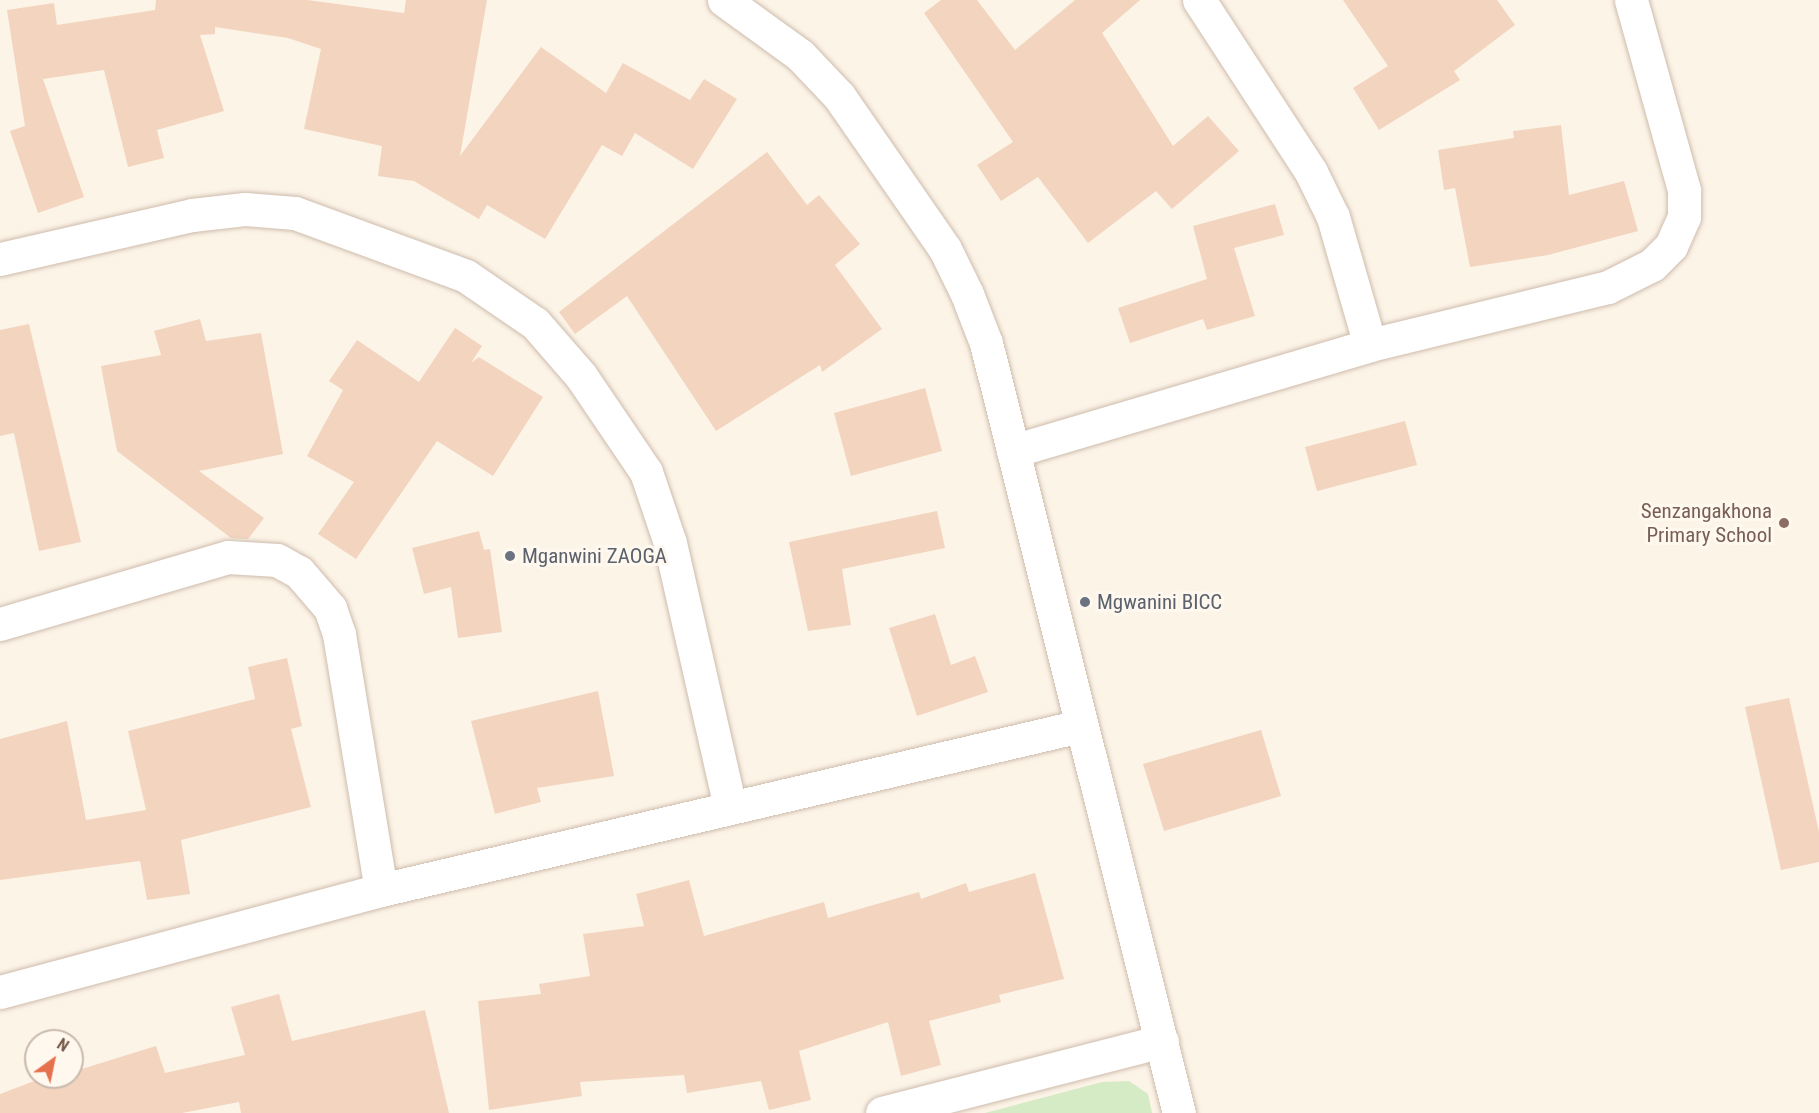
<!DOCTYPE html>
<style>
body{margin:0}
#map{position:relative;width:1819px;height:1113px;overflow:hidden;background:#fcf4e7;font-family:"Roboto Condensed",sans-serif}
div>[style]{position:absolute}
[style*='--x']{left:calc(var(--x)*1px);top:calc(var(--y)*1px);width:calc(var(--w)*1px);rotate:calc(var(--a)*1deg)}
.green>*{inset:0;background:#d4ebc5}
.building>*{inset:0;background:#f2d4bf}
.roads{filter:drop-shadow(0 0 2px #cebcad) drop-shadow(0 0 2px #cebcad)}
.minor>*{height:33px;margin:-16.5px;padding:0 16.5px;transform-origin:16.5px;border-radius:16.5px;background:#fff}
.dots>*{width:16px;height:16px;translate:-50% -50%;box-sizing:border-box;border:3px solid #fff8ee;border-radius:50%}
span{translate:-50% -50%;white-space:nowrap;text-align:center;line-height:1.15;-webkit-text-stroke:6px #fff8ee;paint-order:stroke}
.education-label{font-size:21px;color:#785e54}
.right{translate:-100% -50%;text-align:right}
.worship-label{font-size:21px;color:#5b616d}
.left{translate:0 -50%;text-align:left}
.north{position:absolute;left:24px;top:1029px;width:60px;height:60px;box-sizing:border-box;background:#fff8ee;border:2px solid #c9b9ad;border-radius:50%;rotate:33deg;font-size:16px;font-weight:700;line-height:24px;text-align:center;color:#775b4b}
.north::after{content:'';display:block;margin:auto;width:21px;height:27px;background:#e6714d;clip-path:polygon(50% 0,100% 100%,50% 72%,0 100%)}
</style>
<div id="map">
<div class="green">
<i style="clip-path:polygon(1129px 1081px,1148px 1094px,1152px 1113px,985px 1113px,1102px 1082px)"></i>
</div>
<div class="building">
<i style="clip-path:polygon(156px 0,307px 0,404px 13px,406px 0,487px 0,460px 156px,541px 47px,606px 93px,623px 63px,690px 100px,704px 79px,737px 99px,693px 169px,635px 133px,622px 156px,602px 145px,545px 239px,487px 205px,479px 219px,414px 181px,378px 176px,382px 146px,304px 129px,321px 49px,288px 38px,215px 27px,215px 34px,200px 35px,224px 111px,157px 130px,164px 158px,128px 167px,104px 70px,43px 79px,84px 197px,38px 213px,10px 131px,25px 126px,7px 10px,54px 3px,57px 25px,155px 10px)"></i>
<i style="clip-path:polygon(941px 0,977px 0,1015px 50px,1075px 0,1140px 0,1102px 33px,1173px 146px,1208px 116px,1239px 151px,1172px 209px,1156px 191px,1088px 243px,1038px 177px,1001px 201px,977px 165px,1013px 142px,924px 13px)"></i>
<i style="clip-path:polygon(1343px 0,1497px 0,1515px 25px,1454px 71px,1460px 80px,1379px 130px,1353px 88px,1388px 66px)"></i>
<i style="clip-path:polygon(1561px 125px,1569px 195px,1624px 181px,1638px 231px,1548px 255px,1470px 267px,1455px 188px,1444px 190px,1438px 150px,1514px 138px,1513px 131px)"></i>
<i style="clip-path:polygon(767px 152px,807px 205px,819px 195px,860px 244px,835px 265px,882px 329px,822px 372px,820px 365px,716px 431px,627px 296px,575px 334px,559px 312px)"></i>
<i style="clip-path:polygon(1275px 204px,1284px 235px,1234px 248px,1255px 316px,1207px 330px,1203px 319px,1130px 343px,1118px 308px,1207px 279px,1193px 226px)"></i>
<i style="clip-path:polygon(200px 319px,206px 341px,261px 333px,283px 454px,199px 471px,264px 518px,248px 539px,231px 538px,117px 451px,101px 366px,161px 355px,154px 331px)"></i>
<i style="clip-path:polygon(29px 324px,81px 542px,39px 551px,14px 433px,0 436px,0 330px)"></i>
<i style="clip-path:polygon(455px 328px,482px 346px,471px 363px,479px 357px,543px 397px,493px 476px,437px 441px,356px 559px,318px 534px,354px 482px,307px 456px,343px 390px,329px 381px,357px 340px,419px 382px)"></i>
<i style="clip-path:polygon(925px 388px,942px 451px,851px 476px,834px 413px)"></i>
<i style="clip-path:polygon(1405px 421px,1417px 465px,1317px 491px,1305px 447px)"></i>
<i style="clip-path:polygon(937px 511px,945px 548px,842px 569px,851px 625px,808px 631px,789px 542px)"></i>
<i style="clip-path:polygon(479px 531px,484px 550px,490px 549px,502px 632px,458px 638px,451px 587px,424px 594px,412px 548px)"></i>
<i style="clip-path:polygon(935px 614px,951px 665px,975px 656px,988px 692px,917px 716px,889px 628px)"></i>
<i style="clip-path:polygon(287px 658px,302px 726px,291px 729px,311px 807px,181px 840px,190px 894px,147px 900px,140px 861px,0 880px,0 739px,67px 721px,86px 820px,146px 810px,128px 731px,255px 699px,248px 667px)"></i>
<i style="clip-path:polygon(598px 691px,614px 776px,537px 788px,541px 802px,495px 814px,471px 721px)"></i>
<i style="clip-path:polygon(1789px 698px,1819px 832px,1819px 862px,1781px 870px,1745px 707px)"></i>
<i style="clip-path:polygon(1261px 730px,1281px 796px,1164px 831px,1143px 764px)"></i>
<i style="clip-path:polygon(1035px 873px,1064px 979px,999px 995px,1001px 1002px,929px 1021px,941px 1065px,901px 1076px,888px 1022px,799px 1051px,811px 1100px,769px 1110px,761px 1081px,687px 1093px,684px 1075px,580px 1082px,582px 1096px,489px 1110px,478px 1001px,541px 994px,539px 984px,590px 976px,583px 934px,644px 926px,636px 894px,689px 880px,704px 936px,824px 902px,828px 918px,919px 892px,921px 899px,966px 883px,969px 892px)"></i>
<i style="clip-path:polygon(279px 994px,292px 1041px,425px 1010px,449px 1113px,241px 1113px,239px 1102px,182px 1113px,0 1113px,0 1094px,45px 1077px,72px 1077px,72px 1072px,156px 1046px,165px 1073px,245px 1055px,231px 1007px)"></i>
</div>
<div class="roads">
<div class="minor">
<i style="--x:724;--y:0;--w:94;--a:35.9"></i>
<i style="--x:800;--y:55;--w:57;--a:46.4"></i>
<i style="--x:839;--y:96;--w:186;--a:55.3"></i>
<i style="--x:945;--y:249;--w:50;--a:63.9"></i>
<i style="--x:967;--y:294;--w:53;--a:68.8"></i>
<i style="--x:986;--y:343;--w:794;--a:75.93"></i>
<i style="--x:1199;--y:0;--w:205;--a:56.9"></i>
<i style="--x:1311;--y:172;--w:50;--a:63.9"></i>
<i style="--x:1333;--y:217;--w:133;--a:73.9"></i>
<i style="--x:0;--y:259;--w:197;--a:-12.9"></i>
<i style="--x:192;--y:215;--w:53;--a:-6.5"></i>
<i style="--x:245;--y:209;--w:50;--a:4.6"></i>
<i style="--x:295;--y:213;--w:182;--a:20.2"></i>
<i style="--x:466;--y:276;--w:83;--a:34.3"></i>
<i style="--x:535;--y:323;--w:70;--a:49"></i>
<i style="--x:581;--y:376;--w:116;--a:55.9"></i>
<i style="--x:646;--y:472;--w:75;--a:71.3"></i>
<i style="--x:670;--y:543;--w:271;--a:77.2"></i>
<i style="--x:1013;--y:451;--w:372;--a:-16.5"></i>
<i style="--x:1370;--y:345;--w:245;--a:-13.7"></i>
<i style="--x:1608;--y:287;--w:49;--a:-26.6"></i>
<i style="--x:1652;--y:265;--w:27;--a:-45"></i>
<i style="--x:1671;--y:246;--w:32;--a:-66"></i>
<i style="--x:1684;--y:217;--w:27;--a:-90"></i>
<i style="--x:1684;--y:190;--w:197;--a:-105.6"></i>
<i style="--x:0;--y:624;--w:238;--a:-16.4"></i>
<i style="--x:228;--y:557;--w:49;--a:3.5"></i>
<i style="--x:277;--y:560;--w:25;--a:29"></i>
<i style="--x:299;--y:572;--w:48;--a:49.3"></i>
<i style="--x:330;--y:608;--w:28;--a:71"></i>
<i style="--x:339;--y:634;--w:259;--a:80.7"></i>
<i style="--x:0;--y:992;--w:394;--a:-15"></i>
<i style="--x:381;--y:890;--w:718;--a:-13.2"></i>
<i style="--x:882;--y:1113;--w:289;--a:-14.4"></i>
</div>
</div>
<div class="dots">
<i style="left:1784px;top:523px;background:#8d6e63"></i>
<i style="left:510px;top:556px;background:#6b7280"></i>
<i style="left:1085px;top:602px;background:#6b7280"></i>
</div>
<div class="education-label">
<span class="right" style="left:1772px;top:523px">Senzangakhona<br>Primary School</span>
</div>
<div class="worship-label">
<span class="left" style="left:522px;top:556px">Mganwini ZAOGA</span>
<span class="left" style="left:1097px;top:602px">Mgwanini BICC</span>
</div>
<div class="north">N</div>
</div>
